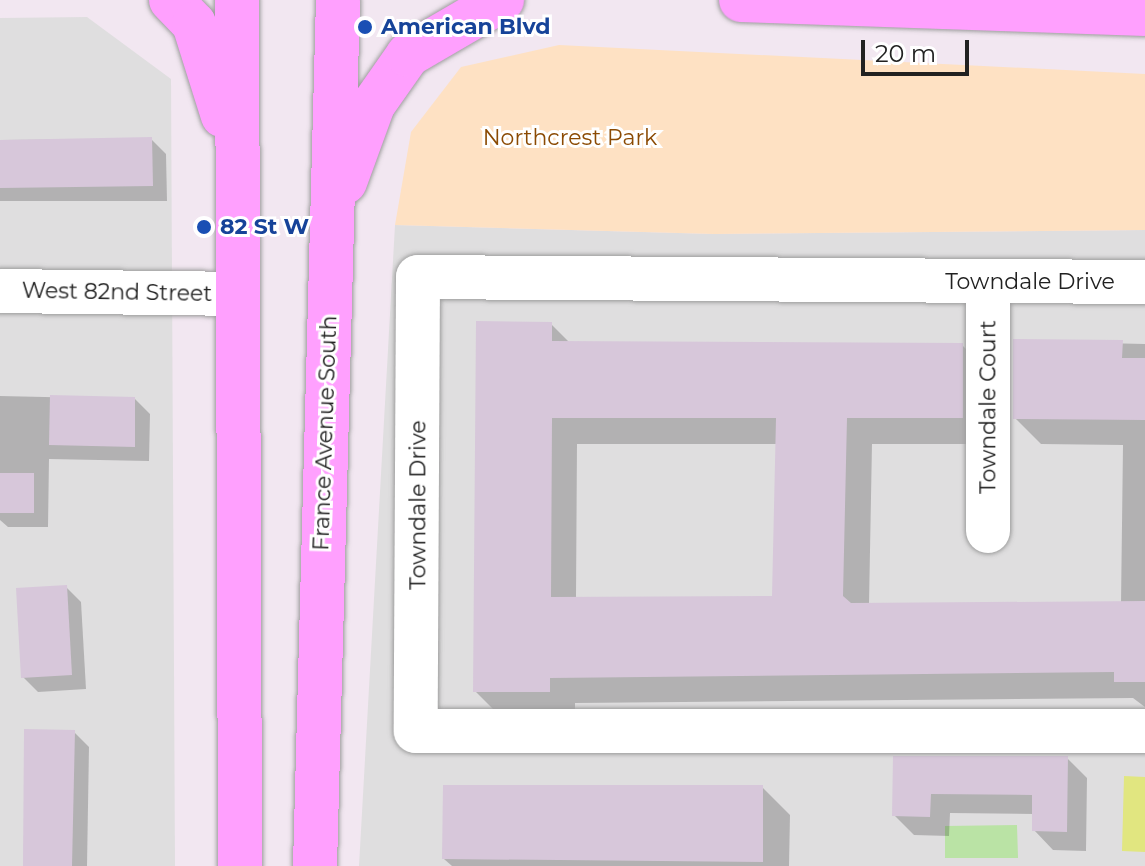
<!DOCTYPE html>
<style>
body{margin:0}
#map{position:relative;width:1145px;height:866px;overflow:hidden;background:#f2e7f1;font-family:Montserrat,sans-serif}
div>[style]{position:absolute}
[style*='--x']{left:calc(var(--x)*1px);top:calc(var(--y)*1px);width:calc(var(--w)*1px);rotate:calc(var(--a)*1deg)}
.residential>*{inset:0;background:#dfdedf}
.park>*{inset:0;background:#fee1c3}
.pitch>*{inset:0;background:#e1e680}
.water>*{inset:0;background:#bae3a5}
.shadow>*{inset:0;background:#0003}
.building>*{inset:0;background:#d7c7da}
.roads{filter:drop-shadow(0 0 2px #9e9e9e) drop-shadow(0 0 2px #9e9e9e)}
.minor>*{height:44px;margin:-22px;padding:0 22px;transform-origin:22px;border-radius:22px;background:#fff}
.major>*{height:44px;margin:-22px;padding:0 22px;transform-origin:22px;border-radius:22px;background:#ffa0fe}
.dots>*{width:22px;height:22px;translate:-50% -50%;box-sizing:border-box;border:4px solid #fff;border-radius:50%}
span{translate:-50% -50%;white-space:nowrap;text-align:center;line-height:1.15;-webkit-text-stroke:6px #fff;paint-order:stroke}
.transit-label{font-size:22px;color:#164399;font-weight:700}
.left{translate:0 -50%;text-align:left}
.park-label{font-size:22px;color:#8b4a03}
.street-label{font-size:22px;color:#212121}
.scale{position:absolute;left:861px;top:40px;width:108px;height:36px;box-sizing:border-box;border:4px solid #212121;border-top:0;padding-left:10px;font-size:24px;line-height:28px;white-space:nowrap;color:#212121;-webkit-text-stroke:6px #fff;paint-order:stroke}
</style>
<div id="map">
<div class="residential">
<i style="clip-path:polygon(87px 17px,171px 79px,175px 866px,0 866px,0 18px)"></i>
<i style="clip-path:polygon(395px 225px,714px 234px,1145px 230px,1145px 866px,359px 866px)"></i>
</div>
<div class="park">
<i style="clip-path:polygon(559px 45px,1145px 74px,1145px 230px,714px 234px,395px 225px,411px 132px,461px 67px)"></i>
</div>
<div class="pitch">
<i style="clip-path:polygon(1124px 776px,1145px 777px,1145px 852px,1122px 851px)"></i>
</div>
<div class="water">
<i style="clip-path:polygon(1017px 825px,1018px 858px,945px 858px,945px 826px)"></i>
</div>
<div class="shadow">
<i style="clip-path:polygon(151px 139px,166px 154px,167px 201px,0 201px,0 140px)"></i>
<i style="clip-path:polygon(evenodd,551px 324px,571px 344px,962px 345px,988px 371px,988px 444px,872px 444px,869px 605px,1121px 603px,1123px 445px,1041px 444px,1015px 418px,1015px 341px,1145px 344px,1145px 707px,1133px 698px,575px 703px,575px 718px,501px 717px,475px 691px,551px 324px,577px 444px,777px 444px,774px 598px,576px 599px,577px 444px)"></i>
<i style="clip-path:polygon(0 396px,135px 399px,150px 414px,149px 461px,49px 459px,48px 527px,8px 527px,0 520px)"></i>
<i style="clip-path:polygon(66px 587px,81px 602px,86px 689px,38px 692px,23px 677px)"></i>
<i style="clip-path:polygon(74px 732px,89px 747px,87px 866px,24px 866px)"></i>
<i style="clip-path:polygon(895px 758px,1067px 758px,1087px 778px,1086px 851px,1053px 850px,1034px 830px,1034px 814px,950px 813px,949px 836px,914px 835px,894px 815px)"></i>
<i style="clip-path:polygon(762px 787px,790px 815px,789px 866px,452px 866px,444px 859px)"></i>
</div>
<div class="building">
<i style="clip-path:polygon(152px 137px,153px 186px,0 188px,0 140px)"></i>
<i style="clip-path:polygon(evenodd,476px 321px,552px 322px,552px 341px,963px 343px,963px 418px,847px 418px,843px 596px,851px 603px,1145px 601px,1145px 682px,1114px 682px,1114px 672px,550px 678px,550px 692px,473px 692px,476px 321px,552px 418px,776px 418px,772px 596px,551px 597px,552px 418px)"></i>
<i style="clip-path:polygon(1013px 339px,1123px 340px,1122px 358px,1145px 358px,1145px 420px,1013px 419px)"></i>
<i style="clip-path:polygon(50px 395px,135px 397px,135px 447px,49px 445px)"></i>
<i style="clip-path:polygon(0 473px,34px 473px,34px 513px,0 513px)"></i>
<i style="clip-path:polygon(67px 585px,72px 675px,21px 678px,16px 588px)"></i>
<i style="clip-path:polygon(24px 729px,75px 730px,72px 866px,23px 866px)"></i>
<i style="clip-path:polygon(893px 756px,1068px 756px,1067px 832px,1032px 831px,1032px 795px,931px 794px,930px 817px,892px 816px)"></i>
<i style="clip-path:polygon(443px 785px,763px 785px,763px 862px,442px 859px)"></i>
</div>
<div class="roads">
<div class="minor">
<i style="--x:1145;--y:282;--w:727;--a:-179.61"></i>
<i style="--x:418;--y:277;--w:454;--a:90.3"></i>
<i style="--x:416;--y:731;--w:729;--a:0"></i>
<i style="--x:988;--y:283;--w:248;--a:90"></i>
<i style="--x:0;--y:291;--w:234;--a:0.7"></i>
</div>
<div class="major">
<i style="--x:171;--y:0;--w:33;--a:46"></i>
<i style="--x:194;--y:24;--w:96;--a:72.5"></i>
<i style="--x:237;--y:0;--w:866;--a:89.8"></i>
<i style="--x:741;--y:0;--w:404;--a:2"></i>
<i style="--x:345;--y:182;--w:82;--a:-70"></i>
<i style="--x:373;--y:105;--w:61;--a:-55"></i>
<i style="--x:408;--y:55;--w:109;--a:-30.3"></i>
<i style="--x:315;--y:866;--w:866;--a:-88.48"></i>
</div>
</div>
<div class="dots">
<i style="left:365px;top:27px;background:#1a4fb4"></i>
<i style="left:204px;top:227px;background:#1a4fb4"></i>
</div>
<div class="transit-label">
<span class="left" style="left:381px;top:27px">American Blvd</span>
<span class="left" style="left:220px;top:227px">82 St W</span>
</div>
<div class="park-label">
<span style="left:570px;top:138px">Northcrest Park</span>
</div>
<div class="street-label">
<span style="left:1030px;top:282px">Towndale Drive</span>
<span style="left:117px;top:292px;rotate:1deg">West 82nd Street</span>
<span style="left:988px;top:407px;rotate:-90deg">Towndale Court</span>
<span style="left:325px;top:433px;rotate:-88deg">France Avenue South</span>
<span style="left:418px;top:505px;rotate:-90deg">Towndale Drive</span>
</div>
<div class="scale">20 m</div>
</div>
